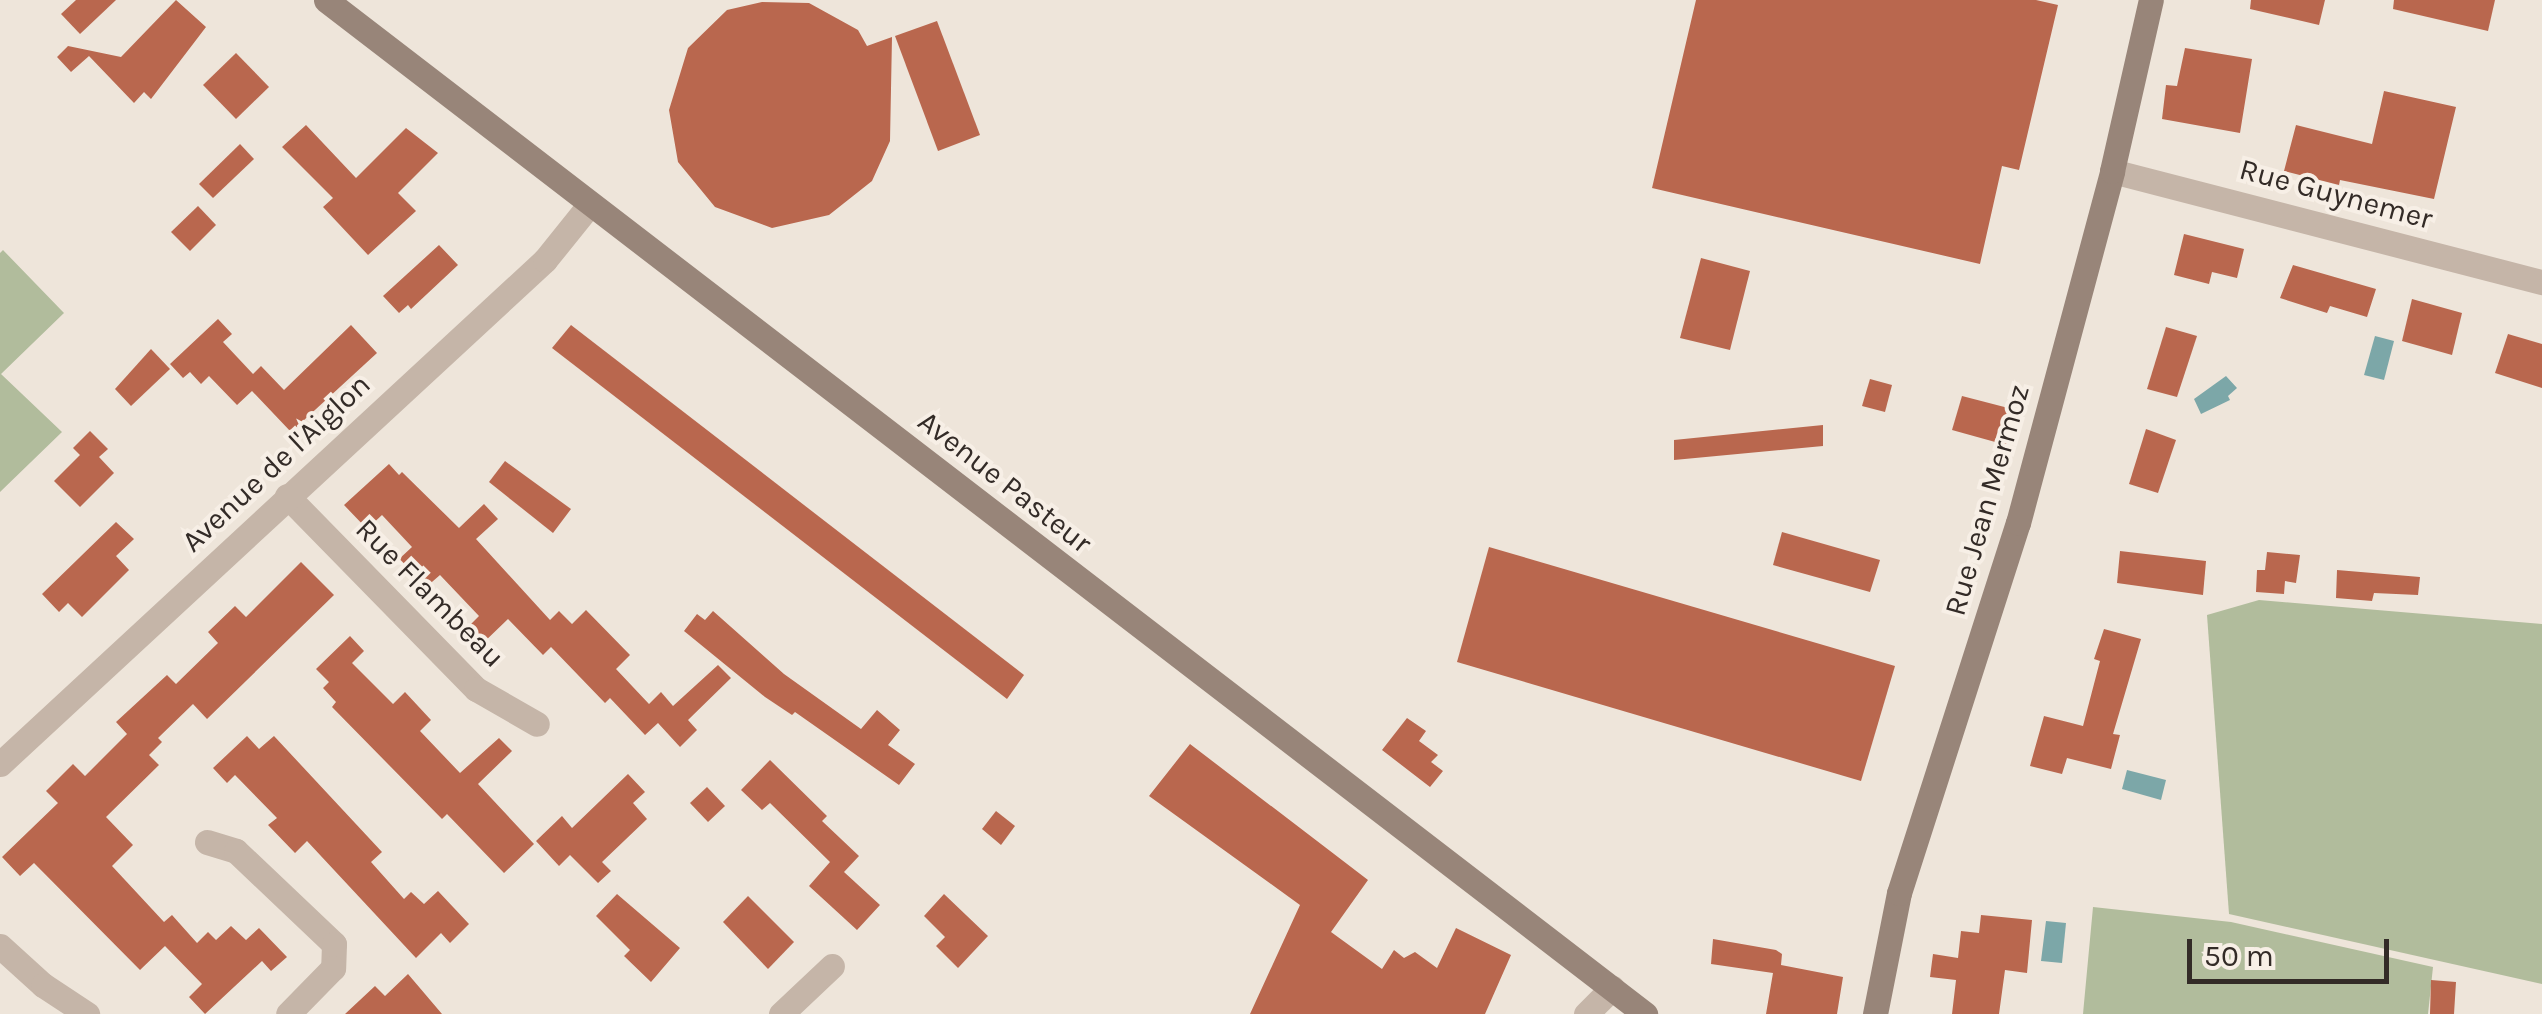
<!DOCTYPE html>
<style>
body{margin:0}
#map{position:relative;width:2542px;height:1014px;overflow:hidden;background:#eee5da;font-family:Karla,sans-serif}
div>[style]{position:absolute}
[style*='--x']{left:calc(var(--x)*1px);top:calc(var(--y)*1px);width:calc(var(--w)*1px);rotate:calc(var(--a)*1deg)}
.green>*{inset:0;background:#b1bc9c}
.water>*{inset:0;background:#7ca7a8}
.building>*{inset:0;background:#b9674e}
.street>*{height:25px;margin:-12.5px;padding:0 12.5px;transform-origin:12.5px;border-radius:12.5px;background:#c5b5a8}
.secondary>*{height:25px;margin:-12.5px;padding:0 12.5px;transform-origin:12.5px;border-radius:12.5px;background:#988579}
span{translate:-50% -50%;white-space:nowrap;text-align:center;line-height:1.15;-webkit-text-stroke:8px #f7efe6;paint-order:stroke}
.street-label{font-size:30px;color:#332b27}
.scale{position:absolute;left:2187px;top:939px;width:202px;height:45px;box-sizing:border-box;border:5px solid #332b27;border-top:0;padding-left:12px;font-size:30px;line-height:35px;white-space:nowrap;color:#332b27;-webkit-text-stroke:8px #f7efe6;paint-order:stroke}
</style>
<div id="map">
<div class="green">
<i style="clip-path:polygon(3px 250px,64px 313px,1px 374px,62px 432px,0 492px,0 253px)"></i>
<i style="clip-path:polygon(2259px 600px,2542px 624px,2542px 984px,2229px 914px,2207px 615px)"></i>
<i style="clip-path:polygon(2093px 907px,2231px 922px,2433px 967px,2428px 1014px,2083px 1014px)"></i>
</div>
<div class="water">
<i style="clip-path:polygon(2375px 336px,2394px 341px,2384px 380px,2364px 375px)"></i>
<i style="clip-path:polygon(2226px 376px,2237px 388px,2228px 396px,2230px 400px,2201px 414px,2194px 399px)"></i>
<i style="clip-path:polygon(2127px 770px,2166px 780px,2161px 800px,2122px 789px)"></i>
<i style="clip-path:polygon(2046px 921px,2066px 923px,2062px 963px,2041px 961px)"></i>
</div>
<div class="building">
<i style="clip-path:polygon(76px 0,116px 0,80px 34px,61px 14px)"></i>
<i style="clip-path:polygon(176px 0,206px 27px,151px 99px,144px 92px,134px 103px,89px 56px,71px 72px,57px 57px,68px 46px,121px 57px)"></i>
<i style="clip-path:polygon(1696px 0,2036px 0,2058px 5px,2019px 170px,2002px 166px,1980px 264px,1652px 188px)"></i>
<i style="clip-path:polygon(2251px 0,2325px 0,2319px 25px,2250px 9px)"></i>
<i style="clip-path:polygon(2394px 0,2495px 0,2488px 31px,2393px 9px)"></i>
<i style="clip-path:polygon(762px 2px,809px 3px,858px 30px,867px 46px,892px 37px,890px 141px,872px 181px,829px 215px,772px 228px,715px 207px,678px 162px,669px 110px,688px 48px,727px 10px)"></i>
<i style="clip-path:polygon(937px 21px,980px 135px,938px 151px,895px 36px)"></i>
<i style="clip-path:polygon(2185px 48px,2252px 59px,2240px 133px,2162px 119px,2166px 85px,2177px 86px)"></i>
<i style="clip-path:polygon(236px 53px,269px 87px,236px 119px,203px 85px)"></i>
<i style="clip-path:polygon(2384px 91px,2456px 107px,2434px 199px,2340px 180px,2339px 185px,2284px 171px,2296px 125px,2372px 144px)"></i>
<i style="clip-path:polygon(306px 125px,356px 178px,406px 128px,438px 153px,398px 193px,416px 211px,368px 255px,323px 207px,333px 198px,282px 147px)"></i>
<i style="clip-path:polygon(240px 144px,254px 159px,213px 198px,199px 184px)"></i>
<i style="clip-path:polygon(198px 206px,216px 225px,190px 251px,171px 232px)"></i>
<i style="clip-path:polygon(2184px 234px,2244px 249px,2237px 278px,2212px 272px,2209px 284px,2174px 275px)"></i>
<i style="clip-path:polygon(439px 245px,458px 265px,411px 309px,408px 305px,399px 313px,383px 296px)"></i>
<i style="clip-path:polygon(1701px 258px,1750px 271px,1730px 350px,1680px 338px)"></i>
<i style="clip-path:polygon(2293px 265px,2376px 289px,2367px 317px,2330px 306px,2327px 313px,2280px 298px)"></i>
<i style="clip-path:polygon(2412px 299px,2462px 313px,2452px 355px,2402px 341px)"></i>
<i style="clip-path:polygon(218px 319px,232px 334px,223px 342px,253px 374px,261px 366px,284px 390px,351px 325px,377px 353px,291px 432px,252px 391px,237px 405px,209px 376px,201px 384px,190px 372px,183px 378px,170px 364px)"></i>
<i style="clip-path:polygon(571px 325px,1024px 675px,1007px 699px,552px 348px)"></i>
<i style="clip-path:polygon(2166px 327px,2197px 336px,2177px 397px,2147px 389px)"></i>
<i style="clip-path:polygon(2508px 334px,2542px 344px,2542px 388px,2495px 373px)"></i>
<i style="clip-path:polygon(151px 349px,170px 369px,131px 406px,115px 389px)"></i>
<i style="clip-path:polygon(1870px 379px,1892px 385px,1885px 412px,1862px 406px)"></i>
<i style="clip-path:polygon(1962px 396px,2016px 410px,2006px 445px,1952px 430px)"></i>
<i style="clip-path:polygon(1823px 425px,1823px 446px,1674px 460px,1674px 440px)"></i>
<i style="clip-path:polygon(2146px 429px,2176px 440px,2158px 493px,2129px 484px)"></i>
<i style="clip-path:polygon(90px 431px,108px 449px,99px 457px,114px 473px,80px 507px,54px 481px,80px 455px,73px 448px)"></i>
<i style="clip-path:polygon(505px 461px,571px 509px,553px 533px,489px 482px)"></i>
<i style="clip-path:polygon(389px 464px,399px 475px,402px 472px,459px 528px,484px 504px,498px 519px,476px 539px,550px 620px,559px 611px,572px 624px,586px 610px,630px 655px,616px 669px,649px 704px,661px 692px,673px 706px,718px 665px,731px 678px,688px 720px,697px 730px,680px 747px,658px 723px,645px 735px,610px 698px,605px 703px,551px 647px,543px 655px,508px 619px,481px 645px,466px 629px,479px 616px,440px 575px,425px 588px,398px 560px,412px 547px,382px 515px,367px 529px,344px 505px)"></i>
<i style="clip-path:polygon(116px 522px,134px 539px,116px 556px,129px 570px,82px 617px,68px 603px,59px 612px,42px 594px)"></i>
<i style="clip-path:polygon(1782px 532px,1880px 560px,1870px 592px,1773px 565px)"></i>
<i style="clip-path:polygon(1489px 547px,1895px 666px,1861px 781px,1457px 662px)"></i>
<i style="clip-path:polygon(2120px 551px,2206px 561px,2203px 595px,2117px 583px)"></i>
<i style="clip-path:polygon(2267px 552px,2300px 555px,2296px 583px,2285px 581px,2284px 594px,2256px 592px,2257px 570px,2265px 570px)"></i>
<i style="clip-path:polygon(301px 562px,334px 595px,207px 719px,193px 704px,158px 738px,162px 742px,149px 755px,159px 765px,106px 817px,133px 845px,112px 866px,164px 922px,172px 915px,197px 943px,208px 932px,216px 940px,231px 926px,246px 940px,259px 928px,287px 957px,271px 971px,262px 961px,205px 1014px,189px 997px,202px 984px,165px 946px,140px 970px,34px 863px,20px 876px,2px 857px,58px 803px,46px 791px,73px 764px,85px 776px,127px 734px,116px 722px,167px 675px,176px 684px,218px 643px,208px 632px,235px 606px,246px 617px)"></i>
<i style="clip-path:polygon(2337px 570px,2420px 577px,2418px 595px,2374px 593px,2372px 601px,2336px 598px)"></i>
<i style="clip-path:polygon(713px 611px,784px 674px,861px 729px,877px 710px,900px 730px,888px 745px,915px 764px,899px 785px,795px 712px,792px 715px,765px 697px,684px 631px,697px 614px,705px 620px)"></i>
<i style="clip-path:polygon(2104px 629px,2141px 639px,2113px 734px,2120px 735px,2111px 769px,2067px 758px,2062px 774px,2030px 766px,2044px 716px,2083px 726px,2100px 661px,2094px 659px)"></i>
<i style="clip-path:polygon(350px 636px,364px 651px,352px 663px,393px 704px,405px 692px,431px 720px,420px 731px,460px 773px,499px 738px,512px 751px,478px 784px,534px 844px,504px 873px,447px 814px,442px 819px,332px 707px,336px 702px,323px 688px,329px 682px,316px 669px)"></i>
<i style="clip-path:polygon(1407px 718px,1426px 731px,1419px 741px,1438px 755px,1431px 762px,1443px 771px,1430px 787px,1382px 750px)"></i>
<i style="clip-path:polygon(247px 736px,259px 749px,274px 736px,382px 852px,371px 862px,404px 899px,411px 892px,424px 904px,438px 891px,469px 924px,450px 943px,441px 933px,416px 958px,307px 841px,295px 853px,268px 825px,277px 818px,235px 775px,227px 783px,213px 768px)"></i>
<i style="clip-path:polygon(1190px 744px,1368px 880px,1331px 932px,1382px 969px,1394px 950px,1404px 958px,1415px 952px,1437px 968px,1456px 928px,1511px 955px,1485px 1014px,1250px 1014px,1300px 905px,1149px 796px)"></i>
<i style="clip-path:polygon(770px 760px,827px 816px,822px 821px,859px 856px,844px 872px,880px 905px,857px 930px,809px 886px,830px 862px,770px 803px,762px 810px,741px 790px)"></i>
<i style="clip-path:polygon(628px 774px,645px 792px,633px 803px,647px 819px,602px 862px,611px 871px,598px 883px,570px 855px,559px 866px,536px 841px,562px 816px,572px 828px)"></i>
<i style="clip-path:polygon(707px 787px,725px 806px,708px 822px,690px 803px)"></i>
<i style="clip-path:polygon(996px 811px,1015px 826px,1001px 845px,982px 829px)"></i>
<i style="clip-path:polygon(617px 894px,680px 948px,651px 982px,624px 956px,630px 950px,596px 916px)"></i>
<i style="clip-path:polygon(944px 894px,988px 936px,958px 968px,936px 946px,945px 937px,924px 916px)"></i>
<i style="clip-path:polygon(748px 896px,794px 942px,768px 969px,723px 922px)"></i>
<i style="clip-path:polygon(1981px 915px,2032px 920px,2027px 973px,2005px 970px,1999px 1014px,1952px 1014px,1956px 980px,1930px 977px,1933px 954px,1958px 958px,1961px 931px,1979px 933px)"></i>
<i style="clip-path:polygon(1713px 939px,1776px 950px,1782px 954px,1781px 965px,1843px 977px,1837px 1014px,1766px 1014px,1773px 973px,1711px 964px)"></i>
<i style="clip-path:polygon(408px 974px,442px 1014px,345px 1014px,375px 986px,385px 996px)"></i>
<i style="clip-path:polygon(2431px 980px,2456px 982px,2454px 1014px,2430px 1014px)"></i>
</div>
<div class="street">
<i style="--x:2112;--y:171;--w:444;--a:14.5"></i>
<i style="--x:287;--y:496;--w:270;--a:45.6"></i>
<i style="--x:476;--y:689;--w:70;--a:29.8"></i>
<i style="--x:0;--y:764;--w:742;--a:-42.76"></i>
<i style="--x:545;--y:260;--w:72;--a:-51.2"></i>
<i style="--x:207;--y:842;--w:30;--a:17"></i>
<i style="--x:236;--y:851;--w:135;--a:43.5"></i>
<i style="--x:334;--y:944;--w:24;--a:92"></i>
<i style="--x:333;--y:968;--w:64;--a:134.4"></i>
<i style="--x:0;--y:946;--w:58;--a:42.2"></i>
<i style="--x:43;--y:985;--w:53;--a:33.4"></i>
<i style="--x:781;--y:1014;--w:70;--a:-43.3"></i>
<i style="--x:1586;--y:1014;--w:37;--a:-45"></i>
</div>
<div class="secondary">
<i style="--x:326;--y:0;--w:1664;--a:37.55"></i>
<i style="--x:1875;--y:1014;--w:123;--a:-78.8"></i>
<i style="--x:1899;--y:893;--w:389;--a:-72.2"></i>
<i style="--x:2018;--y:523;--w:364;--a:-75"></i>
<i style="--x:2112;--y:171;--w:175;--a:-77.2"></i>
</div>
<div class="street-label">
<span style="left:2336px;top:194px;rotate:15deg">Rue Guynemer</span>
<span style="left:276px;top:463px;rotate:-43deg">Avenue de l'Aiglon</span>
<span style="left:1005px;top:482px;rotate:38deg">Avenue Pasteur</span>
<span style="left:1987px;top:500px;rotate:-74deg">Rue Jean Mermoz</span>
<span style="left:430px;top:593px;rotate:45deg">Rue Flambeau</span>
</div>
<div class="scale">50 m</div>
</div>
